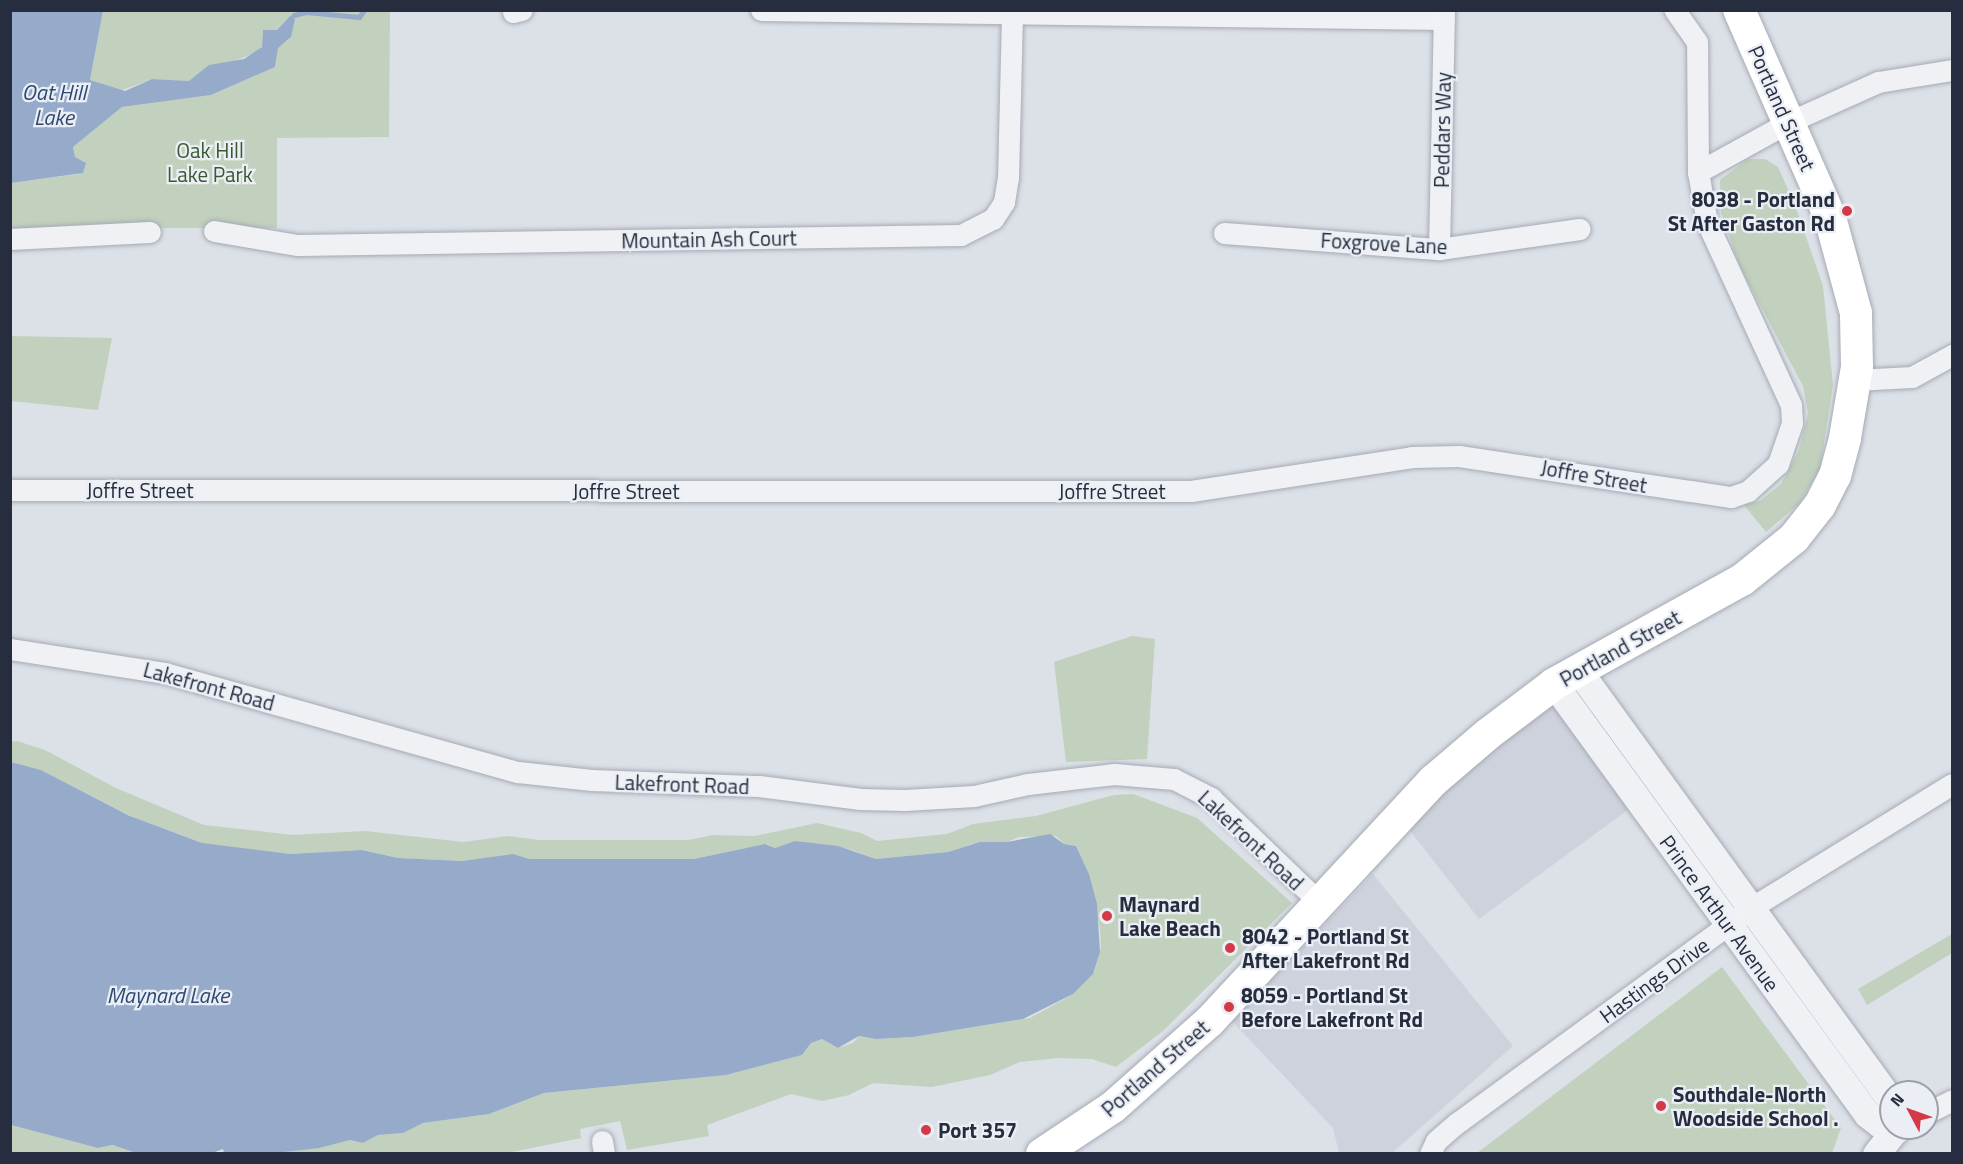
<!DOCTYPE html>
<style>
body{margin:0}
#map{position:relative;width:1963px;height:1164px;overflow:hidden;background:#dce0e7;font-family:"Titillium Web",sans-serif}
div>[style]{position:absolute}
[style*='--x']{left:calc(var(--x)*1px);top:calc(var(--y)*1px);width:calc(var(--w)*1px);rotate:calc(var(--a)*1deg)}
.built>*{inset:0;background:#ced2dc}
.green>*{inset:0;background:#c1d1bd}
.water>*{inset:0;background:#95abc9}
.stream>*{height:5px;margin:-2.5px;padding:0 2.5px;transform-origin:2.5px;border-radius:2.5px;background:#95abc9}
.roads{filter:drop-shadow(0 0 2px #a5aab4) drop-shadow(0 0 2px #a5aab4)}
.minor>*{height:21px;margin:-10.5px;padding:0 10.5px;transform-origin:10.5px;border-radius:10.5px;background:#eff1f5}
.tertiary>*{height:27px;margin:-13.5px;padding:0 13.5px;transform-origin:13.5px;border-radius:13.5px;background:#eff1f5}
.secondary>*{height:32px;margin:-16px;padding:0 16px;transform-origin:16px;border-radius:16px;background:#fff}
.dots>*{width:16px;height:16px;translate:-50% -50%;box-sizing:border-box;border:3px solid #ebeff5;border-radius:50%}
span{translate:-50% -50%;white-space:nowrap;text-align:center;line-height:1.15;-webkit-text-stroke:4.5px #ebeff5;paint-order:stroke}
.street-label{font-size:21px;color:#252d3e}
.park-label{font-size:21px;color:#375a32}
.poi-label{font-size:21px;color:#252d3e;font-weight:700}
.right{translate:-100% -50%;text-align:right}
.left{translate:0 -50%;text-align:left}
.water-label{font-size:22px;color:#2e4973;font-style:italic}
.frame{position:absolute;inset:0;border:12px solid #252d3e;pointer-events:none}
.north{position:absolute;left:1879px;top:1080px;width:60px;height:60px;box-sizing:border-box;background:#ebeff5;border:2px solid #9ca1ac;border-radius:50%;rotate:311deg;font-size:16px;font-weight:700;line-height:24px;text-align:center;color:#252d3e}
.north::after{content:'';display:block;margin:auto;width:21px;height:27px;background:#d43948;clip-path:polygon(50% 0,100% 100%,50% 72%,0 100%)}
</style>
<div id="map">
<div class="built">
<i style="clip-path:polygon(1554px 684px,1640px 801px,1479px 919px,1400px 818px)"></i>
<i style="clip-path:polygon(1373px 874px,1513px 1046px,1392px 1153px,1339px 1153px,1333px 1128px,1232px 1021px)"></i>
</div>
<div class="green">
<i style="clip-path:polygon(103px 11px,390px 11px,389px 137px,277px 138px,277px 228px,11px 228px,10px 183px,79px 174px,82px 161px,75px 157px,73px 147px,122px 107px,211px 95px,275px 67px,278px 47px,288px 40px,294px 24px,291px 15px,277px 30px,263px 30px,262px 46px,257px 52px,227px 64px,217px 64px,189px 81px,152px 79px,120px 91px,90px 80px)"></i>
<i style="clip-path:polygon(1748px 159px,1765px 159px,1778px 167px,1795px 205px,1823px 286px,1833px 385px,1820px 469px,1800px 503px,1766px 532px,1744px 505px,1760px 501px,1781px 484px,1799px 450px,1808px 413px,1803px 386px,1739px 265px,1721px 212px,1720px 180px)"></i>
<i style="clip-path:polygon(10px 336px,112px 338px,98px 410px,11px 401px)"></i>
<i style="clip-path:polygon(1132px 636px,1155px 639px,1147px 759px,1066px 762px,1054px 662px)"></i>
<i style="clip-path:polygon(17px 741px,45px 750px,116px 788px,204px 825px,293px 835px,365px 831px,463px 842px,508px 836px,539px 840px,689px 840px,713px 835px,755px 836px,817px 823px,861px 833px,877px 841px,947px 834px,973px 824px,1036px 816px,1114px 795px,1133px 794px,1197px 818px,1292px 903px,1163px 1031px,1116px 1067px,1092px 1059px,1059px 1058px,1020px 1062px,990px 1075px,932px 1087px,873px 1083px,849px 1095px,822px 1101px,791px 1094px,707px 1125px,709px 1136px,627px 1150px,620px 1121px,580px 1129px,581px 1138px,507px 1153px,267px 1153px,349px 1140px,363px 1143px,378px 1135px,402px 1133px,423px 1123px,489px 1114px,544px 1093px,726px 1075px,802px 1055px,811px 1043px,822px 1039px,838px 1048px,853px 1043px,859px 1036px,876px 1039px,913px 1037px,1030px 1018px,1070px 996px,1094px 972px,1101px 948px,1100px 928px,1089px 874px,1076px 846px,1064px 844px,1056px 836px,1019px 837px,1007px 842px,973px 844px,948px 852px,876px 859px,849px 849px,795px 841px,775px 848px,767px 844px,694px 859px,639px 860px,529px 859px,509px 855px,462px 861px,398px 858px,362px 850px,290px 854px,227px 848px,202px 843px,135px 818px,41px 770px,11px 762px,10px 742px)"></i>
<i style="clip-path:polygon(1952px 934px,1952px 953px,1867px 1005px,1858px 989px)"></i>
<i style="clip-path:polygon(1722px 967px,1841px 1128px,1832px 1153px,1477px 1153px)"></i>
<i style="clip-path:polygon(11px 1125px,98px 1148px,116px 1145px,139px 1153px,11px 1154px)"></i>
</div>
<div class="water">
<i style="clip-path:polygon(10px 11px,103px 11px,90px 80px,125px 91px,152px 79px,189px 81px,209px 65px,244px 59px,262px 47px,263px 30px,277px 30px,291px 15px,295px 19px,291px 37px,278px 48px,275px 67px,211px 95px,122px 107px,73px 147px,75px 157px,86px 163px,83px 173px,11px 183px)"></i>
<i style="clip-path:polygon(11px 762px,41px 770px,130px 816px,202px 843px,290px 854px,362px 850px,398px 858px,462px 861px,513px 854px,529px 859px,694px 859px,765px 844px,775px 848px,795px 841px,838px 846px,876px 859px,948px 852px,980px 842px,1007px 842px,1050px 834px,1064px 844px,1076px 846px,1089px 874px,1097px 904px,1100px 952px,1093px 974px,1073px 994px,1023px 1019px,913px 1037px,876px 1039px,859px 1036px,838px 1048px,822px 1039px,811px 1043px,802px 1055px,726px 1075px,544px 1093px,489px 1114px,423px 1123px,403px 1133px,378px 1135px,363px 1143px,350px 1140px,319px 1148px,266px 1154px,224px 1153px,223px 1149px,212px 1153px,139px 1154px,113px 1145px,98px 1148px,11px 1125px)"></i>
</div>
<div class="stream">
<i style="--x:294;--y:15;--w:12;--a:-14"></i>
<i style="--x:306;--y:12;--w:53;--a:5.4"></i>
<i style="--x:359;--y:17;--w:9;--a:-54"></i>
</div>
<div class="roads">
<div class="minor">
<i style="--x:761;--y:10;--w:683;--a:0.75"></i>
<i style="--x:513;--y:12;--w:9;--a:-13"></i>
<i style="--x:1698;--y:172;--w:104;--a:-28.8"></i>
<i style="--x:1789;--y:122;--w:98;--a:-24.2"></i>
<i style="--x:1878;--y:82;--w:75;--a:-9.2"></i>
<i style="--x:214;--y:231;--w:85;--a:9.5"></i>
<i style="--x:298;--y:245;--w:663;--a:-0.86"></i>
<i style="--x:961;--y:235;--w:36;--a:-27"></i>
<i style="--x:993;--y:219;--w:20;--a:-57"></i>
<i style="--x:1004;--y:202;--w:24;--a:-81"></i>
<i style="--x:1008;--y:178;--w:163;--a:-88.6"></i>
<i style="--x:1224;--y:233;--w:216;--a:4.3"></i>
<i style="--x:1439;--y:249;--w:142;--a:-8.1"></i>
<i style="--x:10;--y:239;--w:140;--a:-2.9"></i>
<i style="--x:1439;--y:249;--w:239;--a:-88.8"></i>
<i style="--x:1855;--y:380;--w:57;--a:-3"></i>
<i style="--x:1912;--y:377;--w:46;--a:-28.8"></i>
<i style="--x:10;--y:490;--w:1181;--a:0.05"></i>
<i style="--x:1191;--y:491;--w:224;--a:-8.7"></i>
<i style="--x:1412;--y:457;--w:47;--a:-1.2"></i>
<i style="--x:1459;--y:456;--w:275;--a:8.6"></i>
<i style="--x:1731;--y:497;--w:18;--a:-19"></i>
<i style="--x:1748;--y:491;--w:40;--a:-42"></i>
<i style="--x:1778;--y:464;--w:43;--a:-71.1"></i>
<i style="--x:1792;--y:423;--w:18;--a:-93"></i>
<i style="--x:1791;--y:405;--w:201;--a:-114.7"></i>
<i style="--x:1707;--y:222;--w:51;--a:-100.2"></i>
<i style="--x:1698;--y:172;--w:130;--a:-90.4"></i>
<i style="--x:1697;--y:42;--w:39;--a:-125"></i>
<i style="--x:10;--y:649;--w:157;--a:8.8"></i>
<i style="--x:165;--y:673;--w:367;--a:15.7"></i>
<i style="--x:518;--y:772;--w:74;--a:6.2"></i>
<i style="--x:592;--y:780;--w:167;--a:2.1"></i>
<i style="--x:759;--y:786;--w:102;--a:7.3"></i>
<i style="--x:860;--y:799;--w:45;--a:1.3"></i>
<i style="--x:905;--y:800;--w:69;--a:-3.3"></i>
<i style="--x:974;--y:796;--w:55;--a:-12.5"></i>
<i style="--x:1028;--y:784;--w:87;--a:-6.6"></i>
<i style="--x:1114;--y:774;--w:60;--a:4.8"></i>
<i style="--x:1174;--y:779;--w:42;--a:27.2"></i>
<i style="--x:1211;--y:798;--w:151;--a:43.9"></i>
<i style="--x:1927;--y:1113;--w:28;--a:-27"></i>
<i style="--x:602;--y:1141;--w:13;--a:81"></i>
<i style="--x:1430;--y:1154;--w:14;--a:-65"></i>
<i style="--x:1436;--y:1141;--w:28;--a:-41"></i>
<i style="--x:1457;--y:1123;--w:362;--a:-36.2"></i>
<i style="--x:1749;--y:909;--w:238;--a:-31.6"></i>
</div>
<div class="tertiary">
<i style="--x:1578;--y:670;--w:533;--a:54.01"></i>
<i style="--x:1554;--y:684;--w:532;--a:53.95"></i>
<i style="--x:1867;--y:1114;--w:16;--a:38"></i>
<i style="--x:1880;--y:1124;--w:17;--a:21"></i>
<i style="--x:1876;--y:1154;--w:33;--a:-52"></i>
</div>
<div class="secondary">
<i style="--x:1042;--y:1154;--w:85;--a:-33.5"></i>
<i style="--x:1113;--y:1107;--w:130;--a:-41.6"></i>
<i style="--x:1210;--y:1021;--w:328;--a:-47.1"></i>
<i style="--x:1433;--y:781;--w:72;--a:-40.5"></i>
<i style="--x:1488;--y:734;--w:83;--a:-37.1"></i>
<i style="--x:1554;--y:684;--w:215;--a:-29"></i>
<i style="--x:1742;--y:580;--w:67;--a:-38.9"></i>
<i style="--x:1794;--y:538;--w:42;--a:-51.8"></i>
<i style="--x:1820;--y:505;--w:33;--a:-63"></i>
<i style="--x:1835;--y:476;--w:39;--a:-75"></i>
<i style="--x:1845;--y:438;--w:72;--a:-80.4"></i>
<i style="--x:1857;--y:367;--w:54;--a:-91.1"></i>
<i style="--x:1856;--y:313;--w:99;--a:-105.2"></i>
<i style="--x:1830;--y:217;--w:226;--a:-113.7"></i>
</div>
</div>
<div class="dots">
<i style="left:1847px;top:211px;background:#d43948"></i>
<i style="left:1107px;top:916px;background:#d43948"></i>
<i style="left:1230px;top:948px;background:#d43948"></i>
<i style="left:1229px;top:1007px;background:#d43948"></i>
<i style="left:1661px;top:1106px;background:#d43948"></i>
<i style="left:926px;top:1130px;background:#d43948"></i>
</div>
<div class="street-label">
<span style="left:1782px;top:108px;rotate:66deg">Portland Street</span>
<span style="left:1442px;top:130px;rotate:-89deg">Peddars Way</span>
<span style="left:709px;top:239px;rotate:-1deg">Mountain Ash Court</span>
<span style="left:1384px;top:243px;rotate:3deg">Foxgrove Lane</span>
<span style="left:1594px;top:476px;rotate:10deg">Joffre Street</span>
<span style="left:140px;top:490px">Joffre Street</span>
<span style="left:626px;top:491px">Joffre Street</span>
<span style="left:1112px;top:491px">Joffre Street</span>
<span style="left:1620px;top:648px;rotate:-29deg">Portland Street</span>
<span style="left:209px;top:686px;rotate:15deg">Lakefront Road</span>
<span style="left:682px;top:784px;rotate:2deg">Lakefront Road</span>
<span style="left:1251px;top:840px;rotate:43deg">Lakefront Road</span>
<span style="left:1720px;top:913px;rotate:54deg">Prince Arthur Avenue</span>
<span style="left:1654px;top:980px;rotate:-36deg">Hastings Drive</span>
<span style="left:1155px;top:1068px;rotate:-41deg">Portland Street</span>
</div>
<div class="park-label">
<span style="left:210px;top:162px">Oak Hill<br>Lake Park</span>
</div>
<div class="poi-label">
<span class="right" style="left:1835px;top:211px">8038 - Portland<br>St After Gaston Rd</span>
<span class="left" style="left:1119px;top:916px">Maynard<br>Lake Beach</span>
<span class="left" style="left:1242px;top:948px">8042 - Portland St<br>After Lakefront Rd</span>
<span class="left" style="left:1241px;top:1007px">8059 - Portland St<br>Before Lakefront Rd</span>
<span class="left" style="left:1673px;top:1106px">Southdale-North<br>Woodside School .</span>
<span class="left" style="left:938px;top:1130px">Port 357</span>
</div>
<div class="water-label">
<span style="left:54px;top:105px">Oat Hill<br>Lake</span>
<span style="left:168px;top:996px">Maynard Lake</span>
</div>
<div class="frame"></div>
<div class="north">N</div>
</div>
